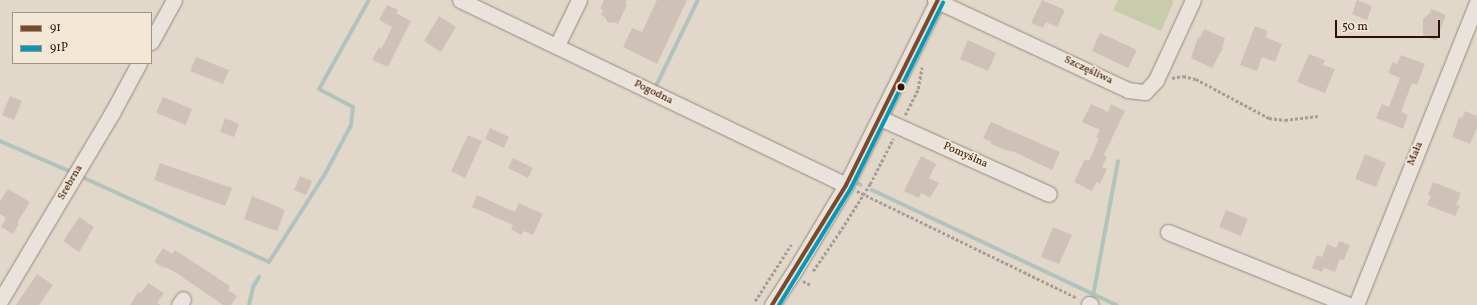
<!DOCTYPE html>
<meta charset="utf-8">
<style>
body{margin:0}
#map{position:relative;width:1477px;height:305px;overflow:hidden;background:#e2d8ca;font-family:Vollkorn,serif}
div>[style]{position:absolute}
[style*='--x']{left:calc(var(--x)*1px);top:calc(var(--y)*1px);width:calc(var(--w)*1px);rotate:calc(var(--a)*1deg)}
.green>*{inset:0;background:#c9cbad}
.stream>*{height:4px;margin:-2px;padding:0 2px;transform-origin:2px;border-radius:2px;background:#b0c3bd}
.building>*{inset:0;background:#d0c1b8}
.path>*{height:2.5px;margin-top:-1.25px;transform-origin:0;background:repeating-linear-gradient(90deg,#a59d96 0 3px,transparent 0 5px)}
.roads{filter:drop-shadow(0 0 1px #92887f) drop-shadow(0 0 1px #92887f)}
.minor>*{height:15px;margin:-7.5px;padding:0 7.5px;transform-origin:7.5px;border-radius:7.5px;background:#e9e3dc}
.bus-1>*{height:4px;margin:-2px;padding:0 2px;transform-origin:2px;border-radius:2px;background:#7a4b2a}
.bus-2>*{height:4px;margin:-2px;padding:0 2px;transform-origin:2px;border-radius:2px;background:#059aba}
.dots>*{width:11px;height:11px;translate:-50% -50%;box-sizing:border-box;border:2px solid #f3e7d6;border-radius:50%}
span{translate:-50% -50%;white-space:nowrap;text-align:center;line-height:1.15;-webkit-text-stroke:3.5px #f3e7d6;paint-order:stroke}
.street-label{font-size:11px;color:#2f1004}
.legend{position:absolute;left:12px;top:12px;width:140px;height:52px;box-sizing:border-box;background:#f3e7d6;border:1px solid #a59182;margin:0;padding:5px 7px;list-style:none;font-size:12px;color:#2f1004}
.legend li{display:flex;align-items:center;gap:8px;height:20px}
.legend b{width:20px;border:1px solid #a59182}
.scale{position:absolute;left:1335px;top:20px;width:105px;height:18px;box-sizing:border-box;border:2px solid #2f1004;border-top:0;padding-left:5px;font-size:12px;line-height:14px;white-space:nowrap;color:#2f1004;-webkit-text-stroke:3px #f3e7d6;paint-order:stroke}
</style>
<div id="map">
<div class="green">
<i style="clip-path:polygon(1118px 0,1171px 0,1174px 1px,1161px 31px,1113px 10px)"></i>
</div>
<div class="stream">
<i style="--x:656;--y:86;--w:96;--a:-64"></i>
<i style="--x:0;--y:141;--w:75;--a:23.5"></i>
<i style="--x:84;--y:178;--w:203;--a:24.4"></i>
<i style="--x:269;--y:262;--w:104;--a:-57.5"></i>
<i style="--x:325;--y:174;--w:55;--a:-62"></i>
<i style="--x:351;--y:125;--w:18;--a:-84"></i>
<i style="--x:353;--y:107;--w:38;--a:-152"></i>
<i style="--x:319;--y:89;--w:102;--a:-60.7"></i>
<i style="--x:857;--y:183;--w:4;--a:27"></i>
<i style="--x:872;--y:190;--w:270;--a:25.2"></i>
<i style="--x:1093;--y:296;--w:137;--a:-79.5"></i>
<i style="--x:249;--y:305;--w:18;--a:-77"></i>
<i style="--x:253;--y:287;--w:12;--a:-59"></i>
</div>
<div class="building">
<i style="clip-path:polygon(604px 0,627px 0,625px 4px,627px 5px,618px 24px,614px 22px,608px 23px,605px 17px,601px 15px,603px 10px,600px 9px)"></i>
<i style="clip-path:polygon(657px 0,687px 0,657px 64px,623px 47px,632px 28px,642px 32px)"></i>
<i style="clip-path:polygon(1042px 0,1065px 10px,1057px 27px,1046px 22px,1043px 28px,1031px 23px)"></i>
<i style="clip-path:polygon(1357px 0,1372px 6px,1367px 20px,1352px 14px)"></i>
<i style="clip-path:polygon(387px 5px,398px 10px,396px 13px,411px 21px,388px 67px,372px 60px,379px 47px,382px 48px,392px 27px,379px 20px)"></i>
<i style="clip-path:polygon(1431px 9px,1446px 15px,1436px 41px,1423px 35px,1423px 19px,1430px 13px)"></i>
<i style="clip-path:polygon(439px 16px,456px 27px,441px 52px,424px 41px)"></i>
<i style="clip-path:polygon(1255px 26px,1268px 31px,1265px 37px,1282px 44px,1275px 62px,1262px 57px,1257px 71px,1240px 65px)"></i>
<i style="clip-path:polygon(1204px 29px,1225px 38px,1222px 47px,1223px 48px,1212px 68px,1191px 58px,1198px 37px,1200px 38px)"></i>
<i style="clip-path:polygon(1100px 33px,1137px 50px,1128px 68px,1092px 51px)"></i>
<i style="clip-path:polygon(968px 40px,996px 53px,988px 71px,960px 59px)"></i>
<i style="clip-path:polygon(1309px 54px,1325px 60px,1323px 65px,1335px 69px,1325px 93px,1297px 82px)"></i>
<i style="clip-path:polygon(1401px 55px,1425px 64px,1417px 85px,1412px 83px,1401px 112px,1408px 115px,1403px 129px,1376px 118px,1382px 104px,1389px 107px,1400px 78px,1388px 73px,1393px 62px,1397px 64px)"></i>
<i style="clip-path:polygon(196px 57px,229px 70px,223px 84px,190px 71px)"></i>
<i style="clip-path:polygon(10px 96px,22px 101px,14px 120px,2px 115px)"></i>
<i style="clip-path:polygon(163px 97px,192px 109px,186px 125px,156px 113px)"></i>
<i style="clip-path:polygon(1091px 104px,1108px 112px,1111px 104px,1125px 111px,1104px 155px,1107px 157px,1102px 167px,1107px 169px,1100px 184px,1096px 182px,1092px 191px,1074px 182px,1085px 159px,1089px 161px,1099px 138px,1096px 137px,1100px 130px,1082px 122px)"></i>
<i style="clip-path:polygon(1465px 111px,1477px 116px,1477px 128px,1470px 144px,1452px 137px,1459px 117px,1462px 118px)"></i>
<i style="clip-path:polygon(225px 118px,239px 124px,234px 137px,220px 132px)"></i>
<i style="clip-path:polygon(991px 122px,1060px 152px,1052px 170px,1012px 151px,1011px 152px,991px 144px,991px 142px,983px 138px)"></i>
<i style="clip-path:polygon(490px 128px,509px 137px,504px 148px,485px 139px)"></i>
<i style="clip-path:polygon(468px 135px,482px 141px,465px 178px,451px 171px)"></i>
<i style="clip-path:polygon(1365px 154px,1386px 163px,1376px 187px,1355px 179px)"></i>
<i style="clip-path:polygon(921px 156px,936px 164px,929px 178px,939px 183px,930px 198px,921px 193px,919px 198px,904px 191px)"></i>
<i style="clip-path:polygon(513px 158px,533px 168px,528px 178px,508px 168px)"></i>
<i style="clip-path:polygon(160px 163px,232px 188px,225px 206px,154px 180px)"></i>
<i style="clip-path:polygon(300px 176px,312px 181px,306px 195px,294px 190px)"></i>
<i style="clip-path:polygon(1433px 182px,1461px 193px,1456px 205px,1460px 206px,1455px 216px,1427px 205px,1431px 196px,1428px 195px)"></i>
<i style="clip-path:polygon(8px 189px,30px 202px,17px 223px,19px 224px,13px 234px,1px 227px,6px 218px,0 214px,0 201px)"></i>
<i style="clip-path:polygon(477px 195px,515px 212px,519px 203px,543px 214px,533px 235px,523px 231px,522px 235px,511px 230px,513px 225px,472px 207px)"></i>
<i style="clip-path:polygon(252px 196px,285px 210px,277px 231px,244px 219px)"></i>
<i style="clip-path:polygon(1226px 210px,1248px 219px,1241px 236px,1219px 227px)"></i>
<i style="clip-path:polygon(79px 217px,94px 227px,79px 252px,63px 241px)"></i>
<i style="clip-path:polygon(1053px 227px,1072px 235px,1059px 264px,1041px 257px)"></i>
<i style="clip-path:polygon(1339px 241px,1350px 245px,1344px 260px,1340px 259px,1335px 272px,1324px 268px,1322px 272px,1312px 268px,1317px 255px,1322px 257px,1327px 244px,1336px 248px)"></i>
<i style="clip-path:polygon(163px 248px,172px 254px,175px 250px,230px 286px,228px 290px,237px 296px,231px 305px,223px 305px,175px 272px,165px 267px,164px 268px,154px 262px)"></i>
<i style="clip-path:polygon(37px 274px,53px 285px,39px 305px,16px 305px)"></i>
<i style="clip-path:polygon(148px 283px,164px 293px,157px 303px,161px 305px,130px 305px,138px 292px,141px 293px)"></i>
</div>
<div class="path">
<i style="--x:1172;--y:78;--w:11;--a:-10"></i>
<i style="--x:1183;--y:76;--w:13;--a:13"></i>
<i style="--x:1196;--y:79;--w:83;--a:28.1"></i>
<i style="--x:1269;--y:118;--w:16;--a:7"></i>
<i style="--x:1285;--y:120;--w:33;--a:-7"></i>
<i style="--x:905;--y:115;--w:29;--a:-63"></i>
<i style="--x:918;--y:89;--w:22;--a:-80"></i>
<i style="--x:857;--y:191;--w:245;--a:25.9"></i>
<i style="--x:813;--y:271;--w:46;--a:-55.6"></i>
<i style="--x:839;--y:233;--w:58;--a:-57.7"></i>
<i style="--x:870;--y:184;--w:51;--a:-62.9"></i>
<i style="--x:803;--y:281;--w:9;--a:27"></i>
<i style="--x:755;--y:301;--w:67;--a:-57.3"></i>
</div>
<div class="roads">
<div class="minor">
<i style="--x:460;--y:0;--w:428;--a:25.6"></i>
<i style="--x:935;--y:0;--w:213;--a:25"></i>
<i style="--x:1128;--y:90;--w:17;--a:7"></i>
<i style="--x:1145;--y:92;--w:16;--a:-47"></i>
<i style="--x:1156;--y:80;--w:88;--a:-65.2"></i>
<i style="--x:151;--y:42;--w:48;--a:-61.3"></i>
<i style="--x:557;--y:45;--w:50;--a:-63.9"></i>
<i style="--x:880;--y:118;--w:185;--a:24.2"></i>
<i style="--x:1168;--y:232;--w:195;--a:22"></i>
<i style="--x:0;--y:301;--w:219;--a:-59.2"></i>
<i style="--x:112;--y:113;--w:57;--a:-61.6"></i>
<i style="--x:1089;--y:304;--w:2;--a:27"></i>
<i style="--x:179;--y:305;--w:7;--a:-56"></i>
<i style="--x:772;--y:305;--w:42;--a:-56.7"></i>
<i style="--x:795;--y:270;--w:99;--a:-59"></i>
<i style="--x:846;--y:185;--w:207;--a:-63.6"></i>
<i style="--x:1356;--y:305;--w:326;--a:-68.2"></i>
</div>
</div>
<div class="bus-1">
<i style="--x:772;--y:305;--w:141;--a:-58.3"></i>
<i style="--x:846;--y:185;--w:207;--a:-63.6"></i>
</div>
<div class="bus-2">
<i style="--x:779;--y:305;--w:137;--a:-58.4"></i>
<i style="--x:851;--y:188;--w:207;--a:-63.6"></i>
</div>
<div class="dots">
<i style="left:901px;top:87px;background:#2f1004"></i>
</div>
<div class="street-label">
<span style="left:1088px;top:71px;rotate:25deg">Szczęśliwa</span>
<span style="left:653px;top:93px;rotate:26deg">Pogodna</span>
<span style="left:1416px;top:154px;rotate:-68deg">Mała</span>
<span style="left:965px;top:156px;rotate:24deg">Pomyślna</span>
<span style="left:71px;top:183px;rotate:-60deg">Srebrna</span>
</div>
<ul class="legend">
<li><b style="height:5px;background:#7a4b2a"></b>91</li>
<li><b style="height:5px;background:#059aba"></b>91P</li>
</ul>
<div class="scale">50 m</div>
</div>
